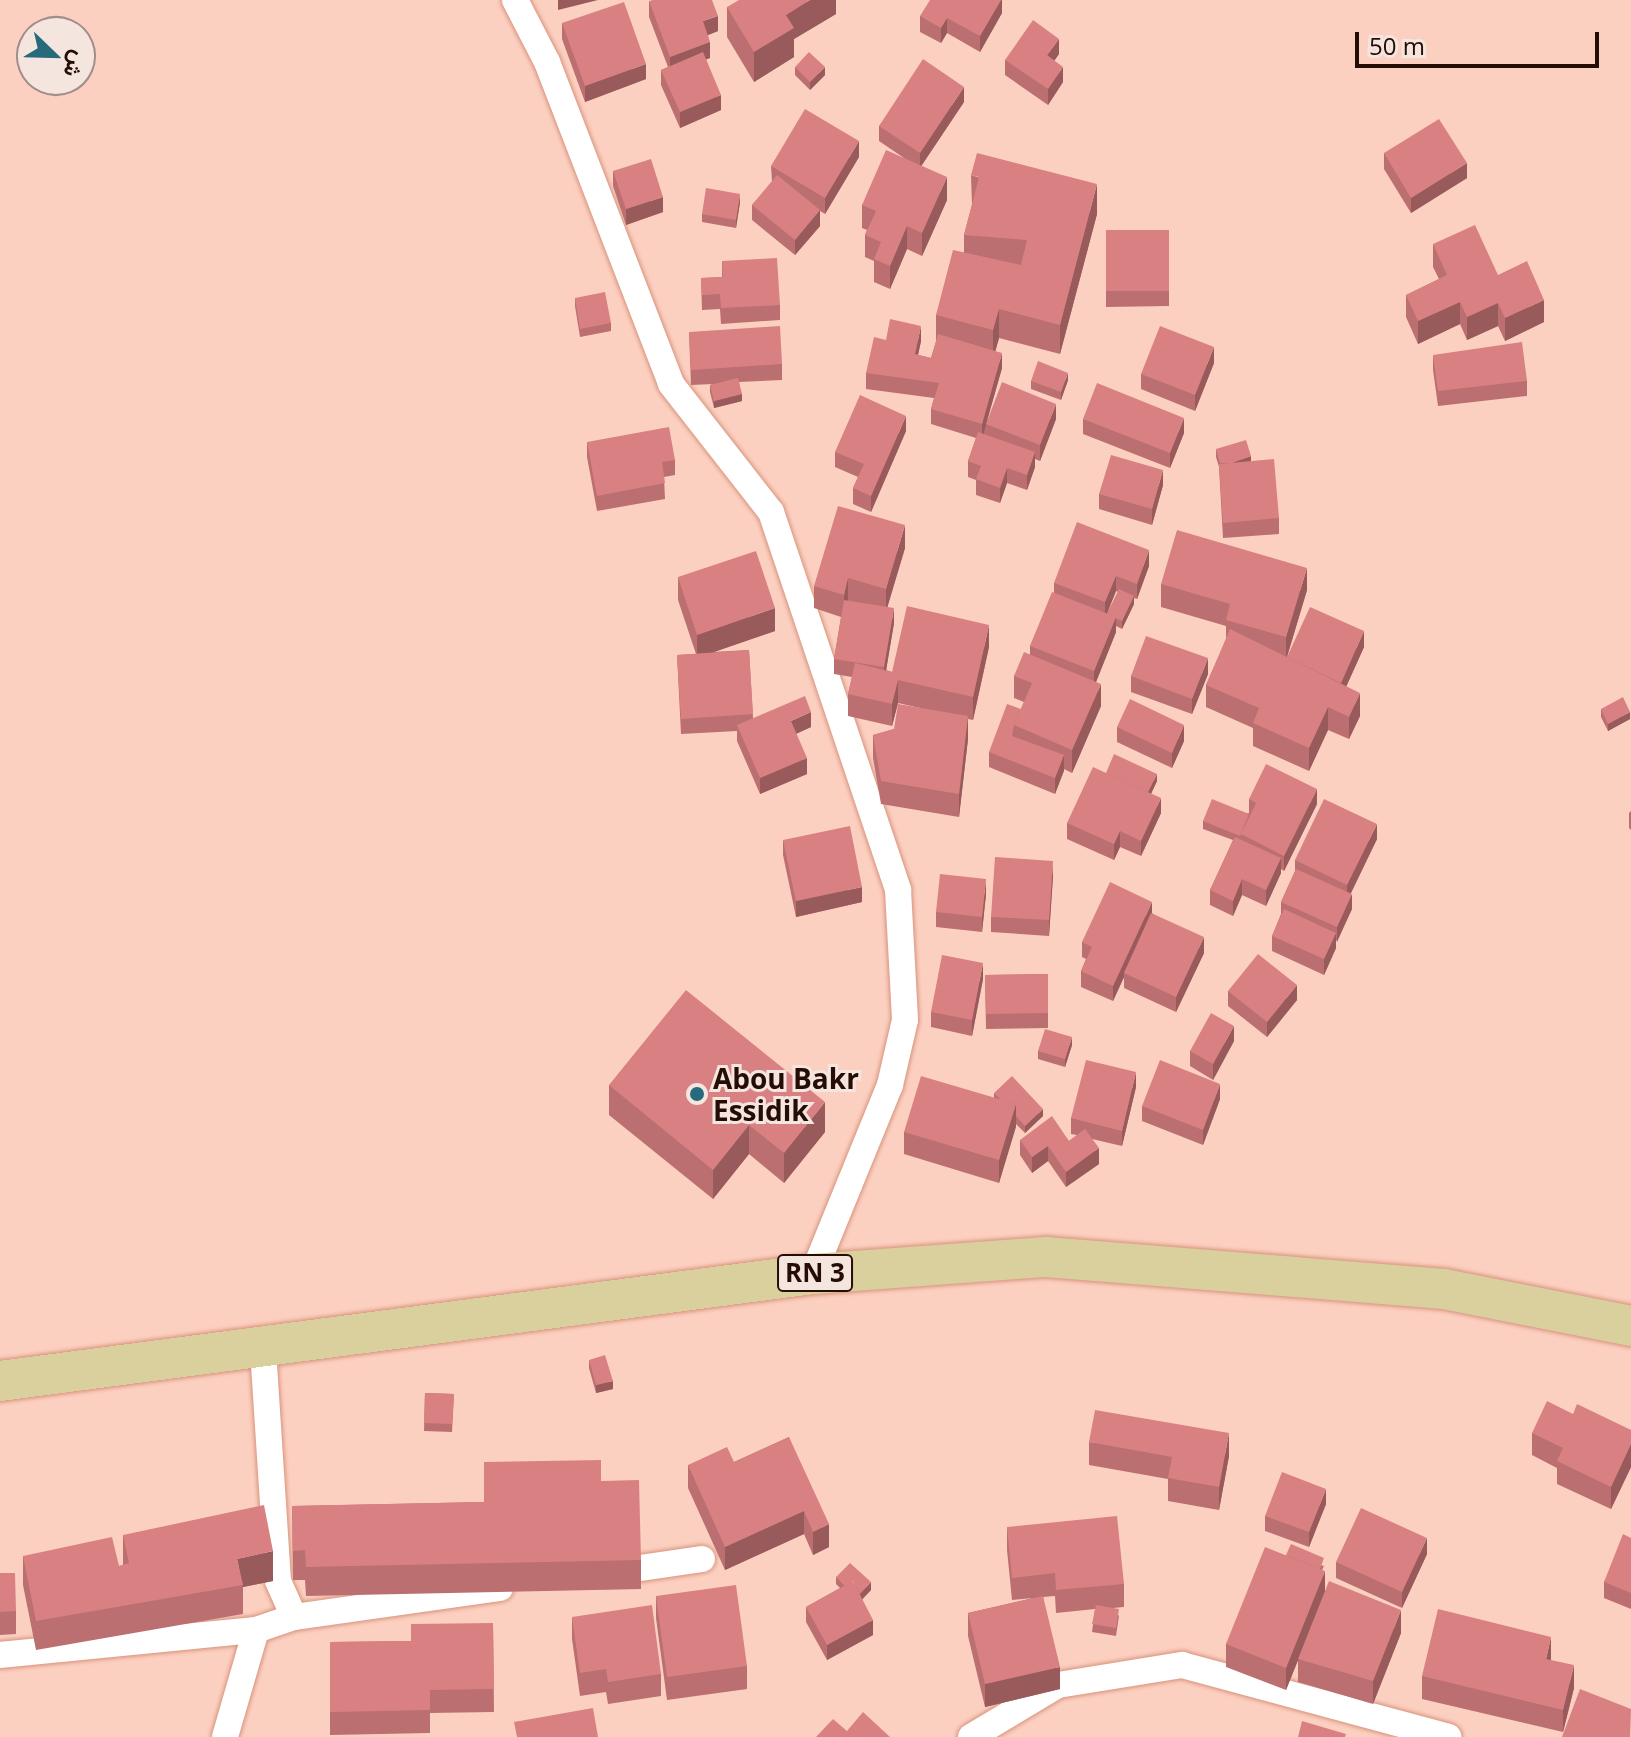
<!DOCTYPE html>
<meta charset="utf-8">
<style>
body{margin:0}
#map{position:relative;width:1631px;height:1737px;overflow:hidden;background:#fcd0c1;font-family:"Open Sans",Vazirmatn,sans-serif}
div>[style]{position:absolute}
[style*='--x']{left:calc(var(--x)*1px);top:calc(var(--y)*1px);width:calc(var(--w)*1px);rotate:calc(var(--a)*1deg)}
.roads{filter:drop-shadow(0 0 2px #d8937c) drop-shadow(0 0 2px #d8937c)}
.minor>*{height:26px;margin:-13px;padding:0 13px;transform-origin:13px;border-radius:13px;background:#fff}
.primary>*{height:40px;margin:-20px;padding:0 20px;transform-origin:20px;border-radius:20px;background:#dad09d}
.wall>*{inset:0;background:#bb6f70}
.shaded-wall>*{inset:0;background:#985a5b}
.building>*{inset:0;background:#d98182}
.dots>*{width:22px;height:22px;translate:-50% -50%;box-sizing:border-box;border:4px solid #f4e5df;border-radius:50%}
span{translate:-50% -50%;white-space:nowrap;text-align:center;line-height:1.15;-webkit-text-stroke:6px #f4e5df;paint-order:stroke}
.shield-label span{padding:2px 6px;background:#f4e5df;border:2px solid;border-radius:6px;-webkit-text-stroke-width:0}
.shield-label{font-size:26px;color:#250c05;font-weight:700}
.poi-label{font-size:28px;color:#250c05;font-weight:700}
.left{translate:0 -50%;text-align:left}
.north{position:absolute;left:16px;top:16px;width:80px;height:80px;box-sizing:border-box;background:#f4e5df;border:2px solid #a18e88;border-radius:50%;rotate:113deg;font-size:22px;font-weight:700;line-height:32px;text-align:center;color:#250c05}
.north::after{content:'';display:block;margin:auto;width:28px;height:36px;background:#276a7c;clip-path:polygon(50% 0,100% 100%,50% 72%,0 100%)}
.scale{position:absolute;left:1355px;top:32px;width:244px;height:36px;box-sizing:border-box;border:4px solid #250c05;border-top:0;padding-left:10px;font-size:24px;line-height:28px;white-space:nowrap;color:#250c05;-webkit-text-stroke:6px #f4e5df;paint-order:stroke}
</style>
<div id="map">
<div class="roads">
<div class="minor">
<i style="--x:515;--y:0;--w:70;--a:62.7"></i>
<i style="--x:547;--y:62;--w:345;--a:68.9"></i>
<i style="--x:671;--y:384;--w:162;--a:52"></i>
<i style="--x:771;--y:512;--w:399;--a:71.4"></i>
<i style="--x:898;--y:890;--w:130;--a:86.9"></i>
<i style="--x:905;--y:1020;--w:67;--a:103"></i>
<i style="--x:890;--y:1085;--w:204;--a:112.2"></i>
<i style="--x:263;--y:1349;--w:232;--a:86.3"></i>
<i style="--x:278;--y:1581;--w:39;--a:66"></i>
<i style="--x:606;--y:1573;--w:97;--a:-8.3"></i>
<i style="--x:256;--y:1630;--w:40;--a:-18.9"></i>
<i style="--x:294;--y:1617;--w:208;--a:-8"></i>
<i style="--x:0;--y:1655;--w:257;--a:-5.6"></i>
<i style="--x:256;--y:1630;--w:111;--a:106.2"></i>
<i style="--x:971;--y:1737;--w:101;--a:-30.9"></i>
<i style="--x:1058;--y:1685;--w:126;--a:-9.2"></i>
<i style="--x:1182;--y:1665;--w:276;--a:15.1"></i>
</div>
<div class="primary">
<i style="--x:0;--y:1381;--w:820;--a:-7.5"></i>
<i style="--x:813;--y:1274;--w:234;--a:-4.2"></i>
<i style="--x:1046;--y:1257;--w:399;--a:4.6"></i>
<i style="--x:1444;--y:1289;--w:191;--a:11.2"></i>
</div>
</div>
<div class="wall">
<i style="clip-path:polygon(836px 0,836px 14px,794px 39px,794px 57px,754px 82px,727px 37px,727px 7px)"></i>
<i style="clip-path:polygon(1002px 0,1002px 13px,980px 52px,947px 33px,941px 43px,920px 32px,920px 16px)"></i>
<i style="clip-path:polygon(649px 1px,718px 31px,708px 35px,710px 58px,706px 59px,721px 110px,680px 128px,661px 85px,661px 70px,668px 67px,649px 17px)"></i>
<i style="clip-path:polygon(562px 23px,646px 79px,585px 102px,562px 39px)"></i>
<i style="clip-path:polygon(1059px 54px,1054px 61px,1063px 82px,1048px 105px,1005px 75px,1005px 60px)"></i>
<i style="clip-path:polygon(795px 67px,825px 75px,810px 90px,795px 75px)"></i>
<i style="clip-path:polygon(964px 102px,921px 166px,947px 200px,922px 256px,907px 249px,890px 289px,874px 282px,874px 261px,865px 257px,865px 235px,867px 230px,862px 228px,862px 205px,904px 158px,879px 141px,879px 126px)"></i>
<i style="clip-path:polygon(1384px 153px,1467px 178px,1411px 213px,1384px 169px)"></i>
<i style="clip-path:polygon(859px 157px,825px 214px,820px 211px,820px 226px,795px 255px,752px 220px,752px 205px,772px 182px,771px 166px)"></i>
<i style="clip-path:polygon(613px 171px,663px 212px,626px 225px,613px 186px)"></i>
<i style="clip-path:polygon(971px 175px,1097px 214px,1060px 354px,999px 338px,995px 351px,1002px 368px,987px 420px,1056px 419px,1040px 461px,1035px 459px,1035px 467px,1027px 490px,1007px 483px,1000px 503px,976px 495px,976px 480px,968px 477px,968px 461px,976px 438px,931px 424px,931px 409px,934px 398px,866px 389px,866px 373px,886px 340px,921px 341px,918px 355px,931px 358px,936px 342px,936px 315px,964px 252px,964px 235px,972px 205px)"></i>
<i style="clip-path:polygon(740px 202px,736px 228px,702px 222px,702px 214px)"></i>
<i style="clip-path:polygon(1106px 230px,1169px 230px,1169px 306px,1106px 307px)"></i>
<i style="clip-path:polygon(1433px 244px,1498px 275px,1544px 322px,1505px 341px,1498px 326px,1467px 340px,1460px 324px,1418px 344px,1406px 317px,1406px 295px,1439px 279px,1433px 267px)"></i>
<i style="clip-path:polygon(722px 261px,780px 305px,780px 320px,721px 324px,720px 309px,702px 310px,701px 278px,722px 277px)"></i>
<i style="clip-path:polygon(575px 298px,611px 323px,611px 331px,580px 337px,575px 306px)"></i>
<i style="clip-path:polygon(689px 332px,782px 364px,782px 380px,739px 382px,742px 401px,714px 408px,710px 392px,710px 385px,713px 384px,691px 385px)"></i>
<i style="clip-path:polygon(1433px 355px,1527px 381px,1527px 396px,1438px 406px,1433px 370px)"></i>
<i style="clip-path:polygon(1214px 363px,1195px 411px,1141px 389px,1141px 374px)"></i>
<i style="clip-path:polygon(1068px 380px,1061px 400px,1031px 389px,1031px 381px)"></i>
<i style="clip-path:polygon(1083px 419px,1184px 433px,1170px 468px,1083px 434px)"></i>
<i style="clip-path:polygon(906px 431px,871px 512px,853px 504px,853px 488px,858px 477px,835px 467px,835px 452px)"></i>
<i style="clip-path:polygon(587px 442px,675px 460px,675px 475px,664px 477px,665px 499px,597px 511px,587px 457px)"></i>
<i style="clip-path:polygon(1216px 449px,1251px 461px,1279px 518px,1279px 534px,1223px 538px,1219px 467px,1216px 457px)"></i>
<i style="clip-path:polygon(1163px 485px,1152px 525px,1099px 509px,1099px 494px)"></i>
<i style="clip-path:polygon(905px 548px,887px 607px,894px 623px,886px 670px,892px 672px,989px 647px,973px 720px,968px 719px,968px 739px,959px 817px,881px 804px,873px 758px,873px 735px,894px 729px,920px 708px,898px 703px,892px 726px,848px 716px,848px 694px,852px 677px,834px 674px,834px 659px,841px 617px,814px 608px,814px 586px)"></i>
<i style="clip-path:polygon(evenodd,1149px 566px,1137px 599px,1134px 598px,1134px 604px,1122px 629px,1116px 626px,1116px 632px,1096px 682px,1101px 706px,1072px 773px,1064px 769px,1055px 794px,989px 767px,989px 752px,1021px 709px,1024px 702px,1014px 698px,1014px 676px,1030px 654px,1030px 646px,1054px 593px,1054px 583px,1149px 566px,1116px 591px,1118px 592px,1107px 614px,1116px 591px)"></i>
<i style="clip-path:polygon(678px 577px,775px 631px,712px 652px,749px 650px,753px 718px,811px 727px,796px 734px,807px 774px,760px 794px,737px 741px,737px 731px,681px 734px,677px 655px,696px 654px,678px 600px)"></i>
<i style="clip-path:polygon(1161px 584px,1307px 590px,1287px 657px,1364px 647px,1346px 687px,1360px 716px,1349px 739px,1328px 730px,1309px 771px,1253px 746px,1253px 728px,1206px 707px,1206px 685px,1226px 640px,1226px 626px,1161px 607px)"></i>
<i style="clip-path:polygon(1208px 674px,1192px 714px,1131px 692px,1131px 676px)"></i>
<i style="clip-path:polygon(1601px 709px,1630px 719px,1608px 731px,1601px 717px)"></i>
<i style="clip-path:polygon(1117px 727px,1184px 741px,1172px 768px,1117px 742px)"></i>
<i style="clip-path:polygon(1106px 773px,1157px 781px,1151px 794px,1161px 813px,1141px 856px,1120px 847px,1114px 860px,1067px 839px,1067px 823px)"></i>
<i style="clip-path:polygon(1249px 799px,1317px 804px,1284px 871px,1281px 869px,1281px 873px,1266px 906px,1242px 895px,1233px 916px,1210px 905px,1210px 890px,1233px 840px,1203px 829px,1203px 821px,1249px 813px)"></i>
<i style="clip-path:polygon(1631px 811px,1631px 830px,1629px 828px,1629px 813px)"></i>
<i style="clip-path:polygon(1377px 839px,1351px 893px,1352px 909px,1336px 942px,1336px 948px,1324px 975px,1272px 951px,1272px 936px,1281px 914px,1281px 902px,1295px 871px,1295px 860px)"></i>
<i style="clip-path:polygon(783px 840px,862px 902px,796px 917px,783px 855px)"></i>
<i style="clip-path:polygon(1053px 876px,1049px 936px,991px 932px,991px 917px)"></i>
<i style="clip-path:polygon(986px 894px,982px 932px,936px 927px,936px 912px)"></i>
<i style="clip-path:polygon(1152px 913px,1204px 953px,1176px 1012px,1124px 988px,1124px 977px,1113px 1001px,1081px 987px,1081px 971px,1086px 959px,1082px 957px,1082px 942px)"></i>
<i style="clip-path:polygon(1048px 974px,1048px 1028px,986px 1029px,985px 975px)"></i>
<i style="clip-path:polygon(983px 979px,972px 1036px,931px 1027px,931px 1012px)"></i>
<i style="clip-path:polygon(1228px 991px,1297px 1000px,1267px 1037px,1228px 1006px)"></i>
<i style="clip-path:polygon(1234px 1041px,1213px 1080px,1190px 1066px,1190px 1051px)"></i>
<i style="clip-path:polygon(1072px 1045px,1065px 1067px,1038px 1059px,1038px 1051px)"></i>
<i style="clip-path:polygon(609px 1085px,825px 1132px,784px 1183px,749px 1154px,713px 1199px,609px 1115px)"></i>
<i style="clip-path:polygon(1136px 1087px,1122px 1146px,1092px 1139px,1099px 1164px,1066px 1187px,1048px 1161px,1032px 1173px,1020px 1155px,1020px 1140px,1069px 1141px,1077px 1135px,1071px 1134px,1071px 1118px)"></i>
<i style="clip-path:polygon(994px 1093px,1043px 1116px,1025px 1133px,1016px 1124px,999px 1183px,904px 1154px,904px 1132px,994px 1098px)"></i>
<i style="clip-path:polygon(1220px 1099px,1203px 1145px,1142px 1121px,1142px 1106px)"></i>
<i style="clip-path:polygon(589px 1360px,613px 1389px,596px 1393px,589px 1368px)"></i>
<i style="clip-path:polygon(425px 1393px,454px 1394px,452px 1432px,424px 1431px)"></i>
<i style="clip-path:polygon(1573px 1414px,1631px 1430px,1631px 1467px,1611px 1509px,1557px 1484px,1557px 1468px,1532px 1455px,1532px 1433px)"></i>
<i style="clip-path:polygon(789px 1437px,829px 1547px,813px 1555px,804px 1534px,725px 1570px,688px 1488px,688px 1465px,734px 1462px)"></i>
<i style="clip-path:polygon(1089px 1442px,1229px 1456px,1219px 1510px,1168px 1501px,1168px 1479px,1089px 1465px)"></i>
<i style="clip-path:polygon(601px 1481px,641px 1560px,641px 1589px,306px 1596px,305px 1580px,293px 1580px,292px 1506px,484px 1502px)"></i>
<i style="clip-path:polygon(1326px 1504px,1309px 1547px,1265px 1531px,1265px 1516px)"></i>
<i style="clip-path:polygon(1007px 1527px,1124px 1584px,1124px 1607px,1113px 1608px,1119px 1616px,1116px 1636px,1092px 1632px,1095px 1609px,1056px 1613px,1055px 1596px,1043px 1597px,1060px 1689px,985px 1707px,968px 1636px,968px 1613px,1033px 1598px,1012px 1600px,1007px 1550px)"></i>
<i style="clip-path:polygon(123px 1535px,273px 1581px,243px 1587px,243px 1614px,36px 1650px,23px 1585px,23px 1556px,119px 1566px,123px 1565px)"></i>
<i style="clip-path:polygon(1631px 1538px,1631px 1609px,1604px 1598px,1604px 1582px)"></i>
<i style="clip-path:polygon(1427px 1554px,1402px 1608px,1336px 1578px,1336px 1562px)"></i>
<i style="clip-path:polygon(1286px 1555px,1324px 1566px,1322px 1570px,1325px 1593px,1401px 1633px,1373px 1704px,1298px 1682px,1298px 1659px,1286px 1690px,1226px 1667px,1226px 1644px)"></i>
<i style="clip-path:polygon(0 1573px,16px 1611px,16px 1634px,0 1635px)"></i>
<i style="clip-path:polygon(836px 1577px,871px 1590px,862px 1599px,873px 1635px,827px 1660px,806px 1622px,806px 1607px,840px 1588px,836px 1584px)"></i>
<i style="clip-path:polygon(656px 1596px,747px 1666px,747px 1689px,667px 1700px,656px 1618px)"></i>
<i style="clip-path:polygon(572px 1617px,661px 1674px,661px 1696px,608px 1704px,606px 1692px,580px 1696px,572px 1639px)"></i>
<i style="clip-path:polygon(493px 1623px,494px 1712px,430px 1713px,430px 1733px,330px 1735px,330px 1642px,411px 1641px)"></i>
<i style="clip-path:polygon(1551px 1660px,1574px 1688px,1563px 1732px,1422px 1699px,1422px 1676px)"></i>
</div>
<div class="shaded-wall">
<i style="clip-path:polygon(558px 0,598px 0,558px 10px)"></i>
<i style="clip-path:polygon(810px 0,836px 0,836px 14px,794px 39px,794px 57px,754px 82px,754px 52px,786px 15px)"></i>
<i style="clip-path:polygon(1001px 0,1002px 0,1002px 13px,980px 52px,980px 36px)"></i>
<i style="clip-path:polygon(718px 16px,718px 31px,703px 37px,703px 21px)"></i>
<i style="clip-path:polygon(947px 18px,947px 33px,941px 43px,941px 28px)"></i>
<i style="clip-path:polygon(1059px 39px,1059px 54px,1047px 71px,1047px 55px)"></i>
<i style="clip-path:polygon(710px 42px,710px 58px,670px 73px,670px 57px)"></i>
<i style="clip-path:polygon(646px 64px,646px 79px,585px 102px,585px 86px)"></i>
<i style="clip-path:polygon(825px 67px,825px 75px,810px 90px,810px 82px)"></i>
<i style="clip-path:polygon(1063px 67px,1063px 82px,1048px 105px,1048px 89px)"></i>
<i style="clip-path:polygon(964px 87px,964px 102px,920px 168px,920px 153px)"></i>
<i style="clip-path:polygon(721px 95px,721px 110px,680px 128px,680px 112px)"></i>
<i style="clip-path:polygon(859px 141px,859px 157px,825px 214px,825px 198px)"></i>
<i style="clip-path:polygon(1467px 163px,1467px 178px,1411px 213px,1411px 198px)"></i>
<i style="clip-path:polygon(947px 177px,947px 200px,922px 256px,922px 233px)"></i>
<i style="clip-path:polygon(1097px 184px,1097px 214px,1060px 354px,1060px 325px)"></i>
<i style="clip-path:polygon(740px 194px,740px 202px,736px 228px,736px 220px)"></i>
<i style="clip-path:polygon(663px 197px,663px 212px,626px 225px,626px 209px)"></i>
<i style="clip-path:polygon(820px 210px,820px 226px,795px 255px,795px 240px)"></i>
<i style="clip-path:polygon(907px 226px,907px 249px,890px 289px,890px 266px)"></i>
<i style="clip-path:polygon(1544px 300px,1544px 322px,1505px 341px,1505px 318px)"></i>
<i style="clip-path:polygon(1460px 302px,1460px 324px,1418px 344px,1418px 321px)"></i>
<i style="clip-path:polygon(1498px 303px,1498px 326px,1467px 340px,1467px 317px)"></i>
<i style="clip-path:polygon(999px 309px,999px 338px,993px 360px,993px 330px)"></i>
<i style="clip-path:polygon(921px 326px,921px 341px,915px 369px,915px 354px)"></i>
<i style="clip-path:polygon(1214px 347px,1214px 363px,1195px 411px,1195px 395px)"></i>
<i style="clip-path:polygon(1002px 353px,1002px 368px,982px 439px,982px 424px)"></i>
<i style="clip-path:polygon(1068px 373px,1068px 380px,1061px 400px,1061px 392px)"></i>
<i style="clip-path:polygon(742px 394px,742px 401px,714px 408px,714px 401px)"></i>
<i style="clip-path:polygon(1056px 404px,1056px 419px,1040px 461px,1040px 445px)"></i>
<i style="clip-path:polygon(906px 416px,906px 431px,871px 512px,871px 496px)"></i>
<i style="clip-path:polygon(1184px 418px,1184px 433px,1170px 468px,1170px 453px)"></i>
<i style="clip-path:polygon(1035px 452px,1035px 467px,1027px 490px,1027px 475px)"></i>
<i style="clip-path:polygon(1251px 456px,1251px 464px,1221px 466px)"></i>
<i style="clip-path:polygon(1007px 468px,1007px 483px,1000px 503px,1000px 488px)"></i>
<i style="clip-path:polygon(1163px 470px,1163px 485px,1152px 525px,1152px 509px)"></i>
<i style="clip-path:polygon(905px 525px,905px 548px,886px 612px,886px 589px)"></i>
<i style="clip-path:polygon(1149px 550px,1149px 566px,1137px 599px,1137px 584px)"></i>
<i style="clip-path:polygon(1307px 568px,1307px 590px,1286px 660px,1286px 637px)"></i>
<i style="clip-path:polygon(1116px 576px,1116px 591px,1105px 618px,1105px 602px)"></i>
<i style="clip-path:polygon(848px 578px,848px 601px,844px 617px,844px 595px)"></i>
<i style="clip-path:polygon(1134px 596px,1134px 604px,1122px 629px,1122px 621px)"></i>
<i style="clip-path:polygon(775px 608px,775px 631px,697px 658px,697px 635px)"></i>
<i style="clip-path:polygon(894px 608px,894px 623px,884px 683px,884px 667px)"></i>
<i style="clip-path:polygon(1116px 617px,1116px 632px,1094px 687px,1094px 671px)"></i>
<i style="clip-path:polygon(989px 625px,989px 647px,973px 720px,973px 697px)"></i>
<i style="clip-path:polygon(1364px 631px,1364px 647px,1341px 698px,1341px 683px)"></i>
<i style="clip-path:polygon(1208px 658px,1208px 674px,1192px 714px,1192px 699px)"></i>
<i style="clip-path:polygon(898px 680px,898px 703px,892px 726px,892px 704px)"></i>
<i style="clip-path:polygon(1101px 684px,1101px 706px,1072px 773px,1072px 750px)"></i>
<i style="clip-path:polygon(1360px 693px,1360px 716px,1349px 739px,1349px 717px)"></i>
<i style="clip-path:polygon(1328px 707px,1328px 730px,1309px 771px,1309px 748px)"></i>
<i style="clip-path:polygon(811px 712px,811px 727px,791px 736px,791px 721px)"></i>
<i style="clip-path:polygon(1630px 712px,1630px 719px,1608px 731px,1608px 724px)"></i>
<i style="clip-path:polygon(968px 716px,968px 739px,959px 817px,959px 794px)"></i>
<i style="clip-path:polygon(1184px 725px,1184px 741px,1172px 768px,1172px 753px)"></i>
<i style="clip-path:polygon(1064px 755px,1064px 771px,1055px 794px,1055px 778px)"></i>
<i style="clip-path:polygon(807px 758px,807px 774px,760px 794px,760px 778px)"></i>
<i style="clip-path:polygon(1157px 774px,1157px 781px,1147px 802px,1147px 794px)"></i>
<i style="clip-path:polygon(1317px 789px,1317px 804px,1284px 871px,1284px 856px)"></i>
<i style="clip-path:polygon(1161px 798px,1161px 813px,1141px 856px,1141px 841px)"></i>
<i style="clip-path:polygon(1377px 824px,1377px 839px,1347px 901px,1347px 885px)"></i>
<i style="clip-path:polygon(1120px 831px,1120px 847px,1114px 860px,1114px 844px)"></i>
<i style="clip-path:polygon(1281px 858px,1281px 873px,1266px 906px,1266px 890px)"></i>
<i style="clip-path:polygon(1053px 861px,1053px 876px,1049px 936px,1049px 920px)"></i>
<i style="clip-path:polygon(986px 879px,986px 894px,982px 932px,982px 917px)"></i>
<i style="clip-path:polygon(1242px 879px,1242px 895px,1233px 916px,1233px 901px)"></i>
<i style="clip-path:polygon(862px 887px,862px 902px,796px 917px,796px 901px)"></i>
<i style="clip-path:polygon(1352px 894px,1352px 909px,1337px 942px,1337px 927px)"></i>
<i style="clip-path:polygon(1152px 902px,1152px 917px,1124px 973px,1124px 977px,1113px 1001px,1113px 986px)"></i>
<i style="clip-path:polygon(1336px 933px,1336px 948px,1324px 975px,1324px 959px)"></i>
<i style="clip-path:polygon(1204px 937px,1204px 953px,1176px 1012px,1176px 997px)"></i>
<i style="clip-path:polygon(983px 963px,983px 979px,972px 1036px,972px 1020px)"></i>
<i style="clip-path:polygon(1297px 985px,1297px 1000px,1267px 1037px,1267px 1022px)"></i>
<i style="clip-path:polygon(1234px 1026px,1234px 1041px,1213px 1080px,1213px 1064px)"></i>
<i style="clip-path:polygon(1072px 1037px,1072px 1045px,1065px 1067px,1065px 1059px)"></i>
<i style="clip-path:polygon(1136px 1072px,1136px 1087px,1122px 1146px,1122px 1131px)"></i>
<i style="clip-path:polygon(1220px 1084px,1220px 1099px,1203px 1145px,1203px 1130px)"></i>
<i style="clip-path:polygon(825px 1102px,825px 1132px,784px 1183px,784px 1153px)"></i>
<i style="clip-path:polygon(1016px 1104px,1016px 1127px,999px 1183px,999px 1160px)"></i>
<i style="clip-path:polygon(1043px 1109px,1043px 1116px,1025px 1133px,1025px 1126px)"></i>
<i style="clip-path:polygon(749px 1125px,749px 1154px,713px 1199px,713px 1170px)"></i>
<i style="clip-path:polygon(1048px 1146px,1048px 1161px,1032px 1173px,1032px 1157px)"></i>
<i style="clip-path:polygon(1099px 1148px,1099px 1164px,1066px 1187px,1066px 1172px)"></i>
<i style="clip-path:polygon(613px 1381px,613px 1389px,596px 1393px,596px 1385px)"></i>
<i style="clip-path:polygon(1229px 1433px,1229px 1456px,1219px 1510px,1219px 1487px)"></i>
<i style="clip-path:polygon(1631px 1444px,1631px 1467px,1611px 1509px,1611px 1487px)"></i>
<i style="clip-path:polygon(1326px 1489px,1326px 1504px,1309px 1547px,1309px 1532px)"></i>
<i style="clip-path:polygon(804px 1511px,804px 1534px,725px 1570px,725px 1547px)"></i>
<i style="clip-path:polygon(829px 1524px,829px 1547px,813px 1555px,813px 1532px)"></i>
<i style="clip-path:polygon(1427px 1538px,1427px 1554px,1402px 1608px,1402px 1592px)"></i>
<i style="clip-path:polygon(273px 1551px,273px 1581px,243px 1587px,237px 1559px)"></i>
<i style="clip-path:polygon(1325px 1571px,1325px 1594px,1286px 1690px,1286px 1668px)"></i>
<i style="clip-path:polygon(871px 1582px,871px 1590px,857px 1605px,857px 1597px)"></i>
<i style="clip-path:polygon(1401px 1610px,1401px 1633px,1373px 1704px,1373px 1681px)"></i>
<i style="clip-path:polygon(873px 1620px,873px 1635px,827px 1660px,827px 1645px)"></i>
<i style="clip-path:polygon(1551px 1637px,1551px 1659px,1546px 1681px,1546px 1659px)"></i>
<i style="clip-path:polygon(1574px 1665px,1574px 1688px,1563px 1732px,1563px 1710px)"></i>
<i style="clip-path:polygon(1060px 1667px,1060px 1689px,985px 1707px,985px 1684px)"></i>
</div>
<div class="building">
<i style="clip-path:polygon(653px 0,712px 0,718px 16px,703px 21px,710px 42px,670px 57px,649px 1px)"></i>
<i style="clip-path:polygon(739px 0,810px 0,786px 15px,794px 28px,754px 52px,727px 7px)"></i>
<i style="clip-path:polygon(930px 0,1001px 0,980px 36px,947px 18px,941px 28px,920px 16px)"></i>
<i style="clip-path:polygon(624px 2px,646px 64px,585px 86px,562px 23px)"></i>
<i style="clip-path:polygon(1033px 20px,1059px 39px,1047px 55px,1063px 67px,1048px 89px,1005px 60px)"></i>
<i style="clip-path:polygon(703px 52px,721px 95px,680px 112px,661px 70px)"></i>
<i style="clip-path:polygon(809px 52px,825px 67px,810px 82px,795px 67px)"></i>
<i style="clip-path:polygon(923px 59px,964px 87px,920px 153px,879px 126px)"></i>
<i style="clip-path:polygon(805px 109px,859px 141px,825px 198px,771px 166px)"></i>
<i style="clip-path:polygon(1439px 119px,1467px 163px,1411px 198px,1384px 153px)"></i>
<i style="clip-path:polygon(886px 150px,947px 177px,922px 233px,907px 226px,890px 266px,874px 259px,881px 242px,865px 235px,876px 211px,862px 205px)"></i>
<i style="clip-path:polygon(977px 153px,1097px 184px,1060px 325px,999px 309px,993px 330px,936px 315px,953px 250px,1021px 265px,1027px 240px,964px 235px,979px 177px,971px 175px)"></i>
<i style="clip-path:polygon(651px 159px,663px 197px,626px 209px,613px 171px)"></i>
<i style="clip-path:polygon(777px 175px,820px 210px,795px 240px,752px 205px)"></i>
<i style="clip-path:polygon(706px 188px,740px 194px,736px 220px,702px 214px)"></i>
<i style="clip-path:polygon(1475px 225px,1498px 275px,1527px 261px,1544px 300px,1505px 318px,1498px 303px,1467px 317px,1460px 302px,1418px 321px,1406px 295px,1447px 275px,1433px 244px)"></i>
<i style="clip-path:polygon(1106px 230px,1169px 230px,1169px 291px,1106px 291px)"></i>
<i style="clip-path:polygon(777px 258px,780px 305px,721px 308px,720px 294px,702px 295px,701px 278px,723px 277px,722px 261px)"></i>
<i style="clip-path:polygon(605px 292px,611px 323px,580px 329px,575px 298px)"></i>
<i style="clip-path:polygon(890px 319px,921px 326px,915px 354px,931px 358px,938px 334px,1002px 353px,982px 424px,931px 409px,939px 383px,866px 373px,874px 337px,886px 340px)"></i>
<i style="clip-path:polygon(780px 326px,782px 364px,691px 370px,689px 332px)"></i>
<i style="clip-path:polygon(1160px 326px,1214px 347px,1195px 395px,1141px 374px)"></i>
<i style="clip-path:polygon(1522px 342px,1527px 381px,1438px 391px,1433px 355px)"></i>
<i style="clip-path:polygon(1038px 361px,1068px 373px,1061px 392px,1031px 381px)"></i>
<i style="clip-path:polygon(738px 378px,742px 394px,714px 401px,710px 385px)"></i>
<i style="clip-path:polygon(1002px 382px,1056px 404px,1040px 445px,986px 424px)"></i>
<i style="clip-path:polygon(1097px 383px,1184px 418px,1170px 453px,1083px 419px)"></i>
<i style="clip-path:polygon(860px 395px,906px 416px,871px 496px,853px 488px,864px 464px,835px 452px)"></i>
<i style="clip-path:polygon(669px 427px,675px 460px,662px 462px,665px 483px,597px 496px,587px 442px)"></i>
<i style="clip-path:polygon(978px 432px,1035px 452px,1027px 475px,1007px 468px,1000px 488px,976px 479px,981px 466px,968px 461px)"></i>
<i style="clip-path:polygon(1246px 440px,1251px 456px,1232px 463px,1220px 463px,1216px 449px)"></i>
<i style="clip-path:polygon(1111px 455px,1163px 470px,1152px 509px,1099px 494px)"></i>
<i style="clip-path:polygon(1274px 459px,1279px 518px,1223px 523px,1219px 464px)"></i>
<i style="clip-path:polygon(838px 506px,905px 525px,886px 589px,848px 578px,844px 595px,814px 586px)"></i>
<i style="clip-path:polygon(1077px 522px,1149px 550px,1137px 584px,1116px 576px,1105px 602px,1054px 583px)"></i>
<i style="clip-path:polygon(1177px 530px,1307px 568px,1286px 637px,1226px 620px,1230px 604px,1161px 584px)"></i>
<i style="clip-path:polygon(756px 551px,775px 608px,697px 635px,678px 577px)"></i>
<i style="clip-path:polygon(1119px 589px,1134px 596px,1122px 621px,1107px 614px)"></i>
<i style="clip-path:polygon(1052px 592px,1116px 617px,1094px 671px,1030px 646px)"></i>
<i style="clip-path:polygon(844px 600px,894px 608px,884px 667px,834px 659px)"></i>
<i style="clip-path:polygon(907px 606px,989px 625px,973px 697px,898px 680px,892px 704px,848px 694px,855px 663px,892px 672px)"></i>
<i style="clip-path:polygon(1310px 607px,1364px 631px,1341px 683px,1287px 657px)"></i>
<i style="clip-path:polygon(1230px 629px,1360px 693px,1349px 717px,1328px 707px,1309px 748px,1253px 723px,1259px 708px,1206px 685px)"></i>
<i style="clip-path:polygon(1146px 636px,1208px 658px,1192px 699px,1131px 676px)"></i>
<i style="clip-path:polygon(749px 650px,753px 714px,681px 719px,677px 655px)"></i>
<i style="clip-path:polygon(1024px 652px,1101px 684px,1072px 750px,1014px 725px,1032px 683px,1014px 676px)"></i>
<i style="clip-path:polygon(805px 696px,811px 712px,791px 721px,807px 758px,760px 778px,737px 725px)"></i>
<i style="clip-path:polygon(1623px 697px,1630px 712px,1608px 724px,1601px 709px)"></i>
<i style="clip-path:polygon(1130px 699px,1184px 725px,1172px 753px,1117px 727px)"></i>
<i style="clip-path:polygon(898px 704px,968px 716px,959px 794px,881px 781px,873px 735px,894px 729px)"></i>
<i style="clip-path:polygon(1007px 704px,1021px 709px,1014px 725px,1012px 736px,1064px 755px,1055px 778px,989px 752px)"></i>
<i style="clip-path:polygon(1114px 754px,1157px 774px,1148px 792px,1106px 773px)"></i>
<i style="clip-path:polygon(1266px 764px,1317px 789px,1284px 856px,1241px 834px,1256px 803px,1249px 799px)"></i>
<i style="clip-path:polygon(1093px 767px,1161px 798px,1141px 841px,1120px 831px,1114px 844px,1067px 823px)"></i>
<i style="clip-path:polygon(1212px 799px,1249px 814px,1240px 836px,1203px 821px)"></i>
<i style="clip-path:polygon(1324px 799px,1377px 824px,1347px 885px,1295px 860px)"></i>
<i style="clip-path:polygon(850px 826px,862px 887px,796px 901px,783px 840px)"></i>
<i style="clip-path:polygon(1235px 837px,1281px 858px,1266px 890px,1242px 879px,1233px 901px,1210px 890px)"></i>
<i style="clip-path:polygon(995px 857px,1053px 861px,1049px 920px,991px 917px)"></i>
<i style="clip-path:polygon(1296px 869px,1352px 894px,1337px 927px,1281px 902px)"></i>
<i style="clip-path:polygon(940px 874px,986px 879px,982px 917px,936px 912px)"></i>
<i style="clip-path:polygon(1110px 882px,1152px 902px,1113px 986px,1081px 971px,1092px 947px,1082px 942px)"></i>
<i style="clip-path:polygon(1284px 909px,1336px 933px,1324px 959px,1272px 936px)"></i>
<i style="clip-path:polygon(1151px 913px,1204px 937px,1176px 997px,1124px 973px)"></i>
<i style="clip-path:polygon(1258px 954px,1297px 985px,1267px 1022px,1228px 991px)"></i>
<i style="clip-path:polygon(942px 955px,983px 963px,972px 1020px,931px 1012px)"></i>
<i style="clip-path:polygon(1048px 974px,1048px 1013px,986px 1014px,985px 975px)"></i>
<i style="clip-path:polygon(686px 990px,825px 1102px,784px 1153px,749px 1125px,713px 1170px,609px 1085px)"></i>
<i style="clip-path:polygon(1211px 1013px,1234px 1026px,1213px 1064px,1190px 1051px)"></i>
<i style="clip-path:polygon(1045px 1029px,1072px 1037px,1065px 1059px,1038px 1051px)"></i>
<i style="clip-path:polygon(1086px 1060px,1136px 1072px,1122px 1131px,1071px 1118px)"></i>
<i style="clip-path:polygon(1160px 1060px,1220px 1084px,1203px 1130px,1142px 1106px)"></i>
<i style="clip-path:polygon(921px 1076px,1016px 1104px,999px 1160px,904px 1132px)"></i>
<i style="clip-path:polygon(1012px 1076px,1043px 1109px,1025px 1126px,1016px 1116px,1016px 1104px,1001px 1100px,994px 1093px)"></i>
<i style="clip-path:polygon(1052px 1116px,1069px 1141px,1085px 1129px,1099px 1148px,1066px 1172px,1048px 1146px,1032px 1157px,1020px 1140px)"></i>
<i style="clip-path:polygon(605px 1355px,613px 1381px,596px 1385px,589px 1360px)"></i>
<i style="clip-path:polygon(425px 1393px,454px 1394px,452px 1424px,424px 1423px)"></i>
<i style="clip-path:polygon(1547px 1401px,1573px 1414px,1577px 1404px,1631px 1430px,1631px 1444px,1611px 1487px,1557px 1461px,1563px 1448px,1532px 1433px)"></i>
<i style="clip-path:polygon(1095px 1410px,1229px 1433px,1219px 1487px,1168px 1478px,1172px 1457px,1089px 1442px)"></i>
<i style="clip-path:polygon(789px 1437px,829px 1524px,813px 1532px,804px 1511px,725px 1547px,688px 1465px,727px 1447px,734px 1462px)"></i>
<i style="clip-path:polygon(601px 1460px,601px 1481px,639px 1480px,641px 1560px,306px 1567px,305px 1550px,293px 1551px,292px 1506px,484px 1502px,484px 1462px)"></i>
<i style="clip-path:polygon(1282px 1472px,1326px 1489px,1309px 1532px,1265px 1516px)"></i>
<i style="clip-path:polygon(264px 1505px,273px 1551px,237px 1559px,243px 1585px,36px 1621px,23px 1556px,112px 1537px,119px 1566px,129px 1563px,123px 1535px)"></i>
<i style="clip-path:polygon(1361px 1508px,1427px 1538px,1402px 1592px,1336px 1562px)"></i>
<i style="clip-path:polygon(1117px 1516px,1124px 1584px,1056px 1590px,1055px 1573px,1012px 1578px,1007px 1527px)"></i>
<i style="clip-path:polygon(1623px 1534px,1631px 1538px,1631px 1593px,1604px 1582px)"></i>
<i style="clip-path:polygon(1291px 1544px,1324px 1558px,1320px 1569px,1286px 1555px)"></i>
<i style="clip-path:polygon(1265px 1547px,1325px 1571px,1286px 1668px,1226px 1644px)"></i>
<i style="clip-path:polygon(850px 1563px,871px 1582px,860px 1594px,853px 1581px,845px 1586px,836px 1577px)"></i>
<i style="clip-path:polygon(0 1573px,15px 1573px,16px 1611px,0 1612px)"></i>
<i style="clip-path:polygon(853px 1581px,873px 1620px,827px 1645px,806px 1607px)"></i>
<i style="clip-path:polygon(1329px 1581px,1401px 1610px,1373px 1681px,1298px 1659px)"></i>
<i style="clip-path:polygon(736px 1585px,747px 1666px,667px 1677px,656px 1596px)"></i>
<i style="clip-path:polygon(1043px 1596px,1060px 1667px,985px 1684px,968px 1613px)"></i>
<i style="clip-path:polygon(652px 1605px,661px 1674px,608px 1682px,606px 1669px,580px 1673px,572px 1617px)"></i>
<i style="clip-path:polygon(1096px 1605px,1119px 1609px,1116px 1628px,1092px 1624px)"></i>
<i style="clip-path:polygon(1438px 1609px,1551px 1637px,1546px 1659px,1574px 1665px,1563px 1710px,1422px 1676px)"></i>
<i style="clip-path:polygon(493px 1623px,494px 1689px,430px 1690px,430px 1710px,330px 1712px,330px 1642px,411px 1641px,411px 1624px)"></i>
<i style="clip-path:polygon(1580px 1689px,1631px 1709px,1630px 1737px,1562px 1737px)"></i>
<i style="clip-path:polygon(593px 1708px,598px 1737px,517px 1737px,514px 1722px)"></i>
<i style="clip-path:polygon(863px 1712px,890px 1737px,816px 1737px,833px 1719px,847px 1731px)"></i>
<i style="clip-path:polygon(1302px 1721px,1346px 1734px,1345px 1737px,1298px 1737px)"></i>
</div>
<div class="dots">
<i style="left:697px;top:1094px;background:#276a7c"></i>
</div>
<div class="shield-label">
<span style="left:815px;top:1273px">RN 3</span>
</div>
<div class="poi-label">
<span class="left" style="left:713px;top:1094px">Abou Bakr<br>Essidik</span>
</div>
<div class="north">ش</div>
<div class="scale">50 m</div>
</div>
